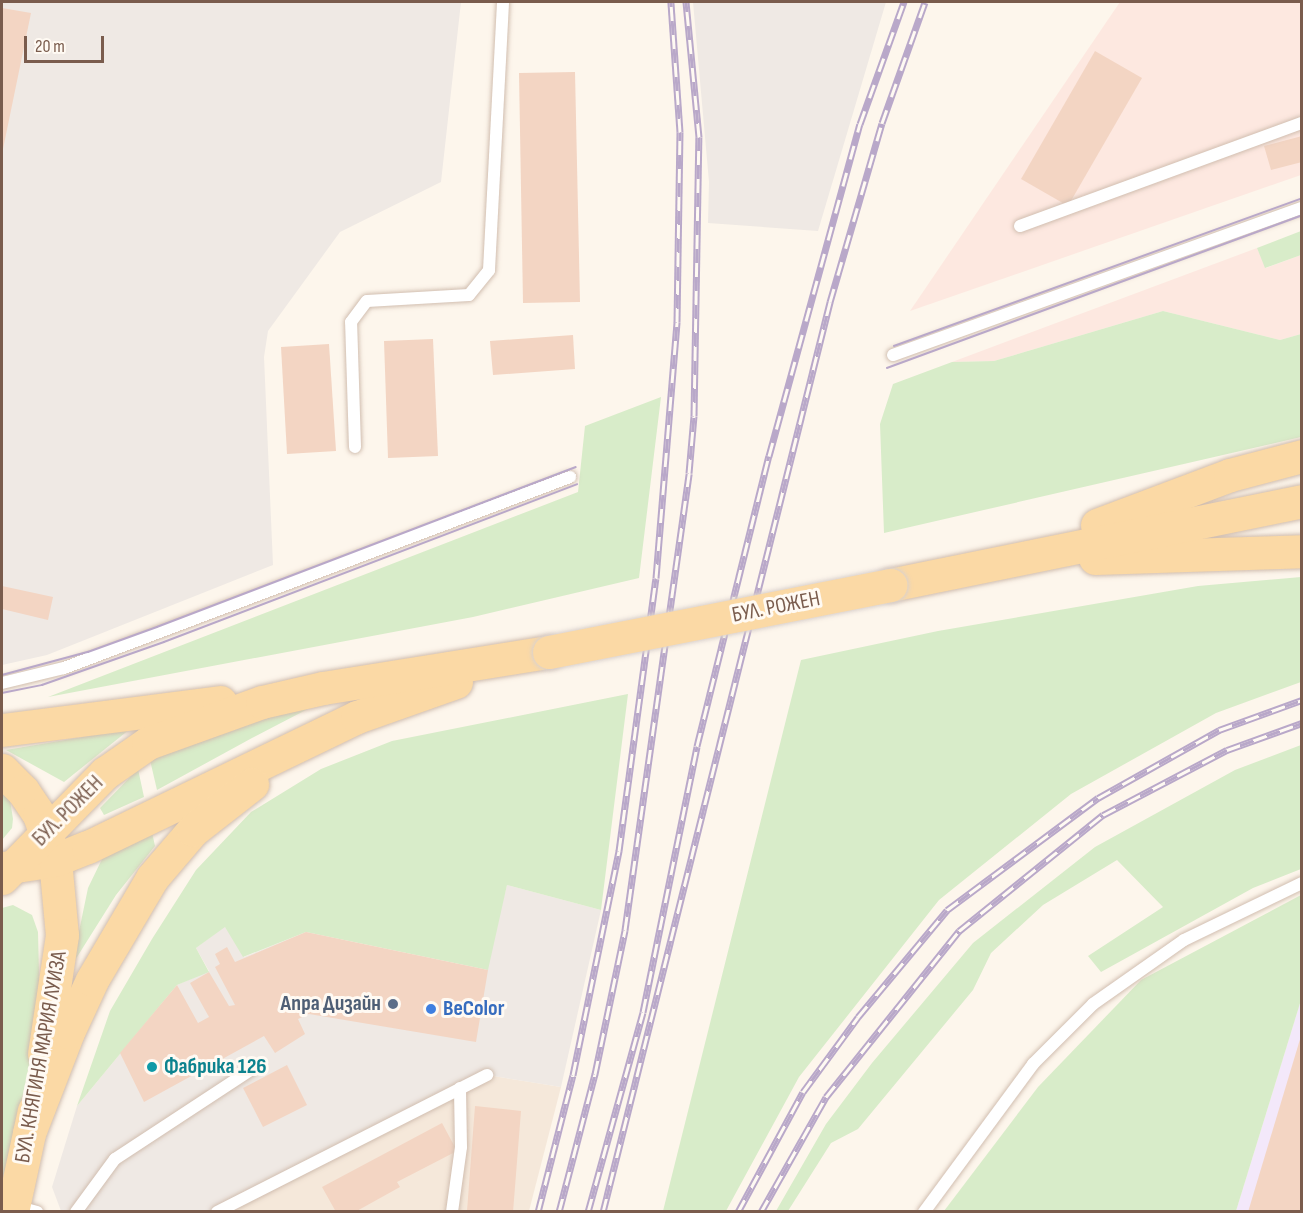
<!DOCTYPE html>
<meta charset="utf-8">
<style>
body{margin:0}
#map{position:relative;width:1303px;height:1213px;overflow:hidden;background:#fdf6ec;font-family:"Sofia Sans Condensed",sans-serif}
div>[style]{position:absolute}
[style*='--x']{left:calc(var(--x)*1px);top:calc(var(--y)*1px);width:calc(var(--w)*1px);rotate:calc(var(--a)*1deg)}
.residential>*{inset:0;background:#f5e8da}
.commercial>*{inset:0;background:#fde8e0}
.industrial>*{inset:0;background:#efe9e4}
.education>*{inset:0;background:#f3e8fa}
.green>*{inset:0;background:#d8ecc9}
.building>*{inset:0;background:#f3d5c3}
.roads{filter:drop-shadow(0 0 2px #d1beb0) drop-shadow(0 0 2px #d1beb0)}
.lane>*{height:12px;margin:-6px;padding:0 6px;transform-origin:6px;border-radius:6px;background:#fff}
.primary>*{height:33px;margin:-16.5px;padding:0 16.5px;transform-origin:16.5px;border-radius:16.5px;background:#fbd9a5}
.tram>*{height:1.5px;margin:-0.75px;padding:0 0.75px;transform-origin:0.75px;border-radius:0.75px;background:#b9a8c9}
.rail>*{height:7px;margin-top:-3.5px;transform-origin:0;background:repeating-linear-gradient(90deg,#fffaf3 0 14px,#b9a8c9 0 28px);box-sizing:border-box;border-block:2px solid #b9a8c9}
.bridges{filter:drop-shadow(0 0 2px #dad1cd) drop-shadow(0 0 2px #dad1cd)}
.primary-bridge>*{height:33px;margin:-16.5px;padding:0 16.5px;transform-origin:16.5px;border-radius:16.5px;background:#fbd9a5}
.dots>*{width:16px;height:16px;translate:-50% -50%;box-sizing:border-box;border:3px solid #fffaf3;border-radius:50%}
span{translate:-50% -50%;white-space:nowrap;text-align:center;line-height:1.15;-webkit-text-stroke:6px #fffaf3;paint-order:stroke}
.street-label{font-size:22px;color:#7a5c4d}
.service-label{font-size:22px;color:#4e5e75;font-weight:700}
.right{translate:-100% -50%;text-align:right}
.shop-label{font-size:22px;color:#366cbe;font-weight:700}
.left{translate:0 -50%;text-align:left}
.culture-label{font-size:22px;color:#0d838f;font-weight:700}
.frame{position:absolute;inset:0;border:3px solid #7a5c4d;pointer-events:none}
.scale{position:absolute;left:24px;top:36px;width:80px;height:27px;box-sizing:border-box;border:3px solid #7a5c4d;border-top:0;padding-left:8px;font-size:18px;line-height:21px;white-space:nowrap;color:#7a5c4d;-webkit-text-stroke:4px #fffaf3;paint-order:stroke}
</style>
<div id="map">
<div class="residential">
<i style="clip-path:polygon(487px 1075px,561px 1087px,529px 1211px,217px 1212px)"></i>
</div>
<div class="commercial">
<i style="clip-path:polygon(1120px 2px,1301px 2px,1301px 175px,910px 311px)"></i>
<i style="clip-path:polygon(1257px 248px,1266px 268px,1301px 255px,1301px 334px,1280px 340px,1163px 311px,994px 361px,952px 362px)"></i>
</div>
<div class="industrial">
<i style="clip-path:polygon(2px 2px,461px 2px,441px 182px,340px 232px,268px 331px,264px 357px,273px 565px,47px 655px,2px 665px)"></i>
<i style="clip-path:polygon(693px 2px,886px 2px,818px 231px,708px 223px,709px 182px)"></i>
<i style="clip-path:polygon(507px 885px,601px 910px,561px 1087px,487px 1075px,217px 1211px,61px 1211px,52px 1187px,77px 1106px,177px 985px,209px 971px,196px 948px,225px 926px,244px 957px,306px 932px,485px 972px)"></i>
</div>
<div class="education">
<i style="clip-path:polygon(1301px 1000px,1301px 1211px,1236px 1211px)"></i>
</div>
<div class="green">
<i style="clip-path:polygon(1301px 231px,1301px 255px,1265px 268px,1257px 248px)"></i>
<i style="clip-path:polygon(1163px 311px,1280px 340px,1301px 334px,1301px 437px,884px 533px,880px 424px,893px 384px,952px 362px,994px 361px)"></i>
<i style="clip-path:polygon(661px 397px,639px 578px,473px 617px,48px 697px,578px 492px,585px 426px)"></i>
<i style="clip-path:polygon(1301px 577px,1301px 682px,1216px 713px,1071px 794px,939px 900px,799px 1077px,726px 1211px,663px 1211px,801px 660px,938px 631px,1198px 586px)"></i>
<i style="clip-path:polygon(628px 694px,601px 910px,507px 885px,488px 970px,306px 932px,243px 957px,225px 927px,196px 948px,209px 972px,177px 985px,77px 1106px,110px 1011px,152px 939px,196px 870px,251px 812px,321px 769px,392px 741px)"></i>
<i style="clip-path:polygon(325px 700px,252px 738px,157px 790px,150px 760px,255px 718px)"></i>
<i style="clip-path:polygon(130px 729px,64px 782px,6px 750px)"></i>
<i style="clip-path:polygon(1301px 745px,1301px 869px,1253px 888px,1101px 972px,1088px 956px,1163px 907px,1117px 860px,1043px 905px,991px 953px,973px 990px,858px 1129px,831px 1143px,788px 1211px,776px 1211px,826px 1124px,872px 1063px,973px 943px,1095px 847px,1235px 770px)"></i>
<i style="clip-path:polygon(138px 769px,144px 797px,104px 815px,100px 808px)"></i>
<i style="clip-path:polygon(2px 790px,10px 800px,13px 819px,12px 828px,2px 840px)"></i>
<i style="clip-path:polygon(151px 828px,155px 846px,116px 895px,72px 965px,88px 888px,103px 857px)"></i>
<i style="clip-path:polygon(1301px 895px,1301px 1000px,1236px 1211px,944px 1211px,1038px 1087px,1141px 980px)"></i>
<i style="clip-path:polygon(13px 905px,32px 915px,38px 932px,40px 1013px,2px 1194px,2px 908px)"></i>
</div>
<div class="building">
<i style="clip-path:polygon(2px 8px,31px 13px,3px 149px,2px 149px)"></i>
<i style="clip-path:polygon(1095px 51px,1142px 78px,1068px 206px,1021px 179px)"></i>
<i style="clip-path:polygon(575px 72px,580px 302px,523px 303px,519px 73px)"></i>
<i style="clip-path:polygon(1302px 136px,1302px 162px,1271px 170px,1264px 146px)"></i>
<i style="clip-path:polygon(573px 335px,575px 369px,493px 375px,490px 341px)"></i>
<i style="clip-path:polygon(433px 339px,438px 456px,388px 458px,384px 341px)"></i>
<i style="clip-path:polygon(329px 344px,336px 451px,287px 454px,281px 347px)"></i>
<i style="clip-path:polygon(2px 586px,53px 597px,48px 620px,2px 609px)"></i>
<i style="clip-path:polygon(306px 932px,488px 970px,476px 1042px,309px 1014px,298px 1019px,305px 1034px,275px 1053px,264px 1036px,144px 1102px,120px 1053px,177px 985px,198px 1023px,209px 1017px,190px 983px,209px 972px,229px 1006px,235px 1005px,215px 967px,220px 964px,215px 954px,227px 947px,235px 962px)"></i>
<i style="clip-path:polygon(1301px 1036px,1302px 1212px,1248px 1212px)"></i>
<i style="clip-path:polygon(287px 1065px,307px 1105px,263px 1127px,243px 1088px)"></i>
<i style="clip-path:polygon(475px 1106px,521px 1111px,513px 1212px,467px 1211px)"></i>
<i style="clip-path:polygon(442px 1123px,457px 1151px,397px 1182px,400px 1187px,355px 1212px,336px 1212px,322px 1187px)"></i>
</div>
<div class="roads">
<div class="lane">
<i style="--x:1020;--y:226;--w:300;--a:-20.1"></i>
<i style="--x:893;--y:355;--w:435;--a:-19.8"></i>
<i style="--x:355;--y:447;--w:125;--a:-91.8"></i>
<i style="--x:351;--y:322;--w:26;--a:-53"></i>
<i style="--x:367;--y:301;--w:102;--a:-3.4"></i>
<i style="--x:469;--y:295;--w:32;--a:-51"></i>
<i style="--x:489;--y:270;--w:268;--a:-87"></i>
<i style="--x:2;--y:683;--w:64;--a:-13.6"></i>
<i style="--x:64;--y:668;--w:541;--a:-20.68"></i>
<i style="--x:15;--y:1206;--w:23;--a:15"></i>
<i style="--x:76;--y:1212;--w:66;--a:-53.7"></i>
<i style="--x:115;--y:1159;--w:164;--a:-33.3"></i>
<i style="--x:217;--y:1212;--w:303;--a:-26.9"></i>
<i style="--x:452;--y:1212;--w:66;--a:-82.1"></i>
<i style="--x:461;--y:1147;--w:59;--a:-91"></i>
<i style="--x:924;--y:1212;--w:184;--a:-53.6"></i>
<i style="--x:1033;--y:1064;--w:85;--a:-45"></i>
<i style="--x:1093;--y:1004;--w:111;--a:-35.1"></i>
<i style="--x:1184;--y:940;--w:131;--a:-25.8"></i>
</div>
<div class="primary">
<i style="--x:1097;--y:525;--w:142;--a:-20.6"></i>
<i style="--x:1230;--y:475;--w:74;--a:-14.8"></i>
<i style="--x:1095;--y:558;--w:207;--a:-1.9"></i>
<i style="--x:890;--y:585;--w:420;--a:-11.5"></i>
<i style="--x:2;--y:730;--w:220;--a:-7.3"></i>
<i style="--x:2;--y:770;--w:30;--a:45"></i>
<i style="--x:23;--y:791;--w:29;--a:56"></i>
<i style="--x:39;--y:815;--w:48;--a:70.4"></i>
<i style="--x:55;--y:860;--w:75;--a:84.7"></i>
<i style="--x:62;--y:935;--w:120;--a:98.6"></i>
<i style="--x:3;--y:868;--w:53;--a:-8.7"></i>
<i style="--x:55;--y:860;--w:35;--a:-22"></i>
<i style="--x:88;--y:847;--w:299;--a:-25.8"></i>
<i style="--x:357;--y:717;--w:105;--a:-19.5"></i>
<i style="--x:2;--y:878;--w:147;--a:-45.6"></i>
<i style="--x:105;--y:773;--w:52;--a:-34.9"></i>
<i style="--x:148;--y:743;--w:121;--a:-19.8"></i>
<i style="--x:262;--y:702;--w:63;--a:-12.9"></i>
<i style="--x:323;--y:688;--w:229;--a:-9.1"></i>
<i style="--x:29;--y:1133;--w:108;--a:-68.9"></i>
<i style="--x:68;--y:1032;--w:57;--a:-65.2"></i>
<i style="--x:92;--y:980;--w:118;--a:-59.5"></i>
<i style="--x:152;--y:878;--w:63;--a:-49.5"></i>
<i style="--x:193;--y:830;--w:75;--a:-37.9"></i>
<i style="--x:12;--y:1212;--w:104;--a:-77.8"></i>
</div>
</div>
<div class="tram">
<i style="--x:894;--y:346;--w:434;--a:-19.9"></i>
<i style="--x:887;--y:368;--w:442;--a:-20.2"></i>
<i style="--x:2;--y:675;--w:89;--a:-15"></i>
<i style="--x:88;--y:652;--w:73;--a:-19.9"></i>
<i style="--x:157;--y:627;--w:448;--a:-20.9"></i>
<i style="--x:2;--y:693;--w:41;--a:-11.3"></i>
<i style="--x:42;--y:685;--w:129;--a:-19.4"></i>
<i style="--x:164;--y:642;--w:442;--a:-20.9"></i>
</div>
<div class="rail">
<i style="--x:538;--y:1212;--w:141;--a:-75.7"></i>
<i style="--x:573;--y:1075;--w:229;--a:-78.4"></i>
<i style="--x:619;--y:851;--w:275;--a:-82.3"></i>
<i style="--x:656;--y:578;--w:257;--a:-85.3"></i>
<i style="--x:677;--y:322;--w:190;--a:-89.1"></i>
<i style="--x:680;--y:132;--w:130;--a:-94"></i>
<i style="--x:559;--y:1212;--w:143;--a:-75.4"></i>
<i style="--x:595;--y:1074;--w:147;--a:-78.2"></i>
<i style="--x:625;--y:930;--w:461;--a:-82"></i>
<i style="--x:689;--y:473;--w:57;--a:-85"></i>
<i style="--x:694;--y:416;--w:279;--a:-89"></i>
<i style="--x:699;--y:137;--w:136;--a:-95.5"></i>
<i style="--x:588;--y:1212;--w:207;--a:-74.6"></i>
<i style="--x:643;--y:1012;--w:271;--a:-78.5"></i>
<i style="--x:697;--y:746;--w:299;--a:-76.1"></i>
<i style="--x:769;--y:456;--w:344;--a:-74.7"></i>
<i style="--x:860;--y:124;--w:130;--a:-70.2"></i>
<i style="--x:603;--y:1212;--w:938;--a:-75.99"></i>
<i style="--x:830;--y:302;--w:186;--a:-73.8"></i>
<i style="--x:882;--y:123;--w:128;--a:-70.4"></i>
<i style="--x:738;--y:1212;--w:136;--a:-61.6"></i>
<i style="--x:803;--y:1092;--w:93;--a:-53.7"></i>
<i style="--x:858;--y:1017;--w:139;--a:-50.2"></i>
<i style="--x:947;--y:910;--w:188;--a:-36.6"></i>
<i style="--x:1098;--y:798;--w:139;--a:-29.3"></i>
<i style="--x:1219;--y:730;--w:88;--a:-19.9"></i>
<i style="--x:761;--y:1212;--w:132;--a:-60.5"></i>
<i style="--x:826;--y:1097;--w:213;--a:-51.3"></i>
<i style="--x:959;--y:931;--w:185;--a:-38.9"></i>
<i style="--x:1103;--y:815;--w:140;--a:-27.7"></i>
<i style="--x:1227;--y:750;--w:80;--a:-19.8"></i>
</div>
<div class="bridges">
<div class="primary-bridge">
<i style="--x:549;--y:652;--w:348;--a:-11.1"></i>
</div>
</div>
<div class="dots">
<i style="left:393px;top:1004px;background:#5c6f8a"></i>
<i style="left:431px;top:1009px;background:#3f7fe0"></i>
<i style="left:152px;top:1067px;background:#0f9aa8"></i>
</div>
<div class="street-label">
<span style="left:776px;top:607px;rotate:-11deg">БУЛ. РОЖЕН</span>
<span style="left:68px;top:811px;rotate:-45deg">БУЛ. РОЖЕН</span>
<span style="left:41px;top:1057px;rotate:-80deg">БУЛ. КНЯГИНЯ МАРИЯ ЛУИЗА</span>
</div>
<div class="service-label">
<span class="right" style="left:381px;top:1004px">Апра Дизайн</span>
</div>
<div class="shop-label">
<span class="left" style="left:443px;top:1009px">BeColor</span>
</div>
<div class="culture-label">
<span class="left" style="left:164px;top:1067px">Фабрика 126</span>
</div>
<div class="frame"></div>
<div class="scale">20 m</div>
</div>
